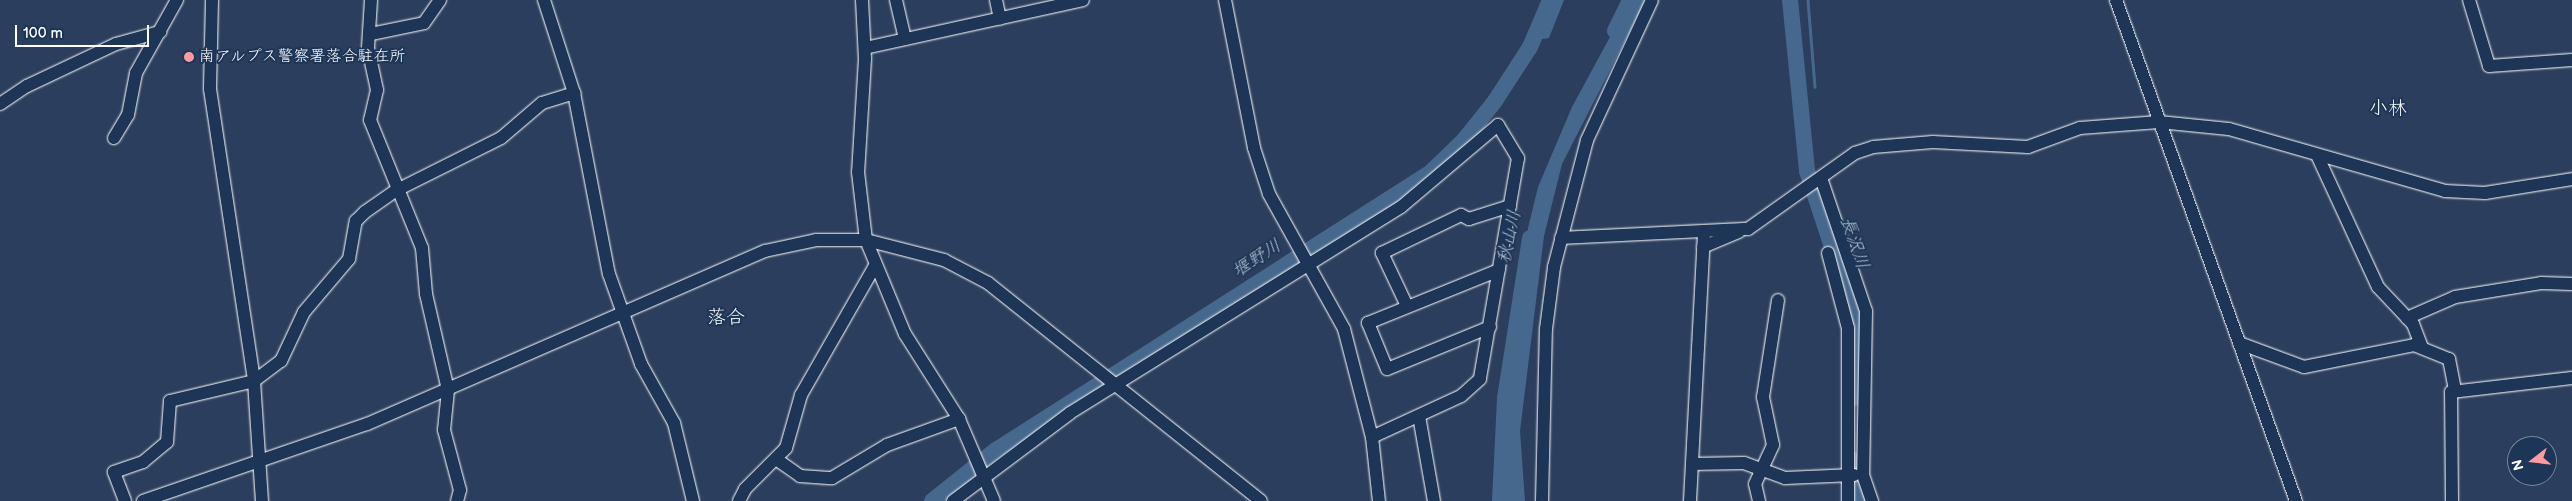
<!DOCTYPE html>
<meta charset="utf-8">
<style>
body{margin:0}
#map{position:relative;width:2572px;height:501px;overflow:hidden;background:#2b3e5d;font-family:"Balsamiq Sans","Klee One",sans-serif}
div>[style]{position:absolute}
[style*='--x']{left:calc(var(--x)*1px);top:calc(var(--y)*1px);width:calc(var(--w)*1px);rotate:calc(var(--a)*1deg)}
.water>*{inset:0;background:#47688d}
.stream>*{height:2.5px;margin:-1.25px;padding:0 1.25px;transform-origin:1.25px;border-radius:1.25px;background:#47688d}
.river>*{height:16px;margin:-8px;padding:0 8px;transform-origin:8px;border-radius:8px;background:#47688d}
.roads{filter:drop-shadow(0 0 1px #fff) drop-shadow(0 0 1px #fff)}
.minor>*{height:12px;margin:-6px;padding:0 6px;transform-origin:6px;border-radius:6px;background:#1d3557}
.dots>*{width:14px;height:14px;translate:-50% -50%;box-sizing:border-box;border:2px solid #1d3557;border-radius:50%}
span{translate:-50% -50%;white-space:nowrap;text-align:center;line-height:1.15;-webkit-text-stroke:4px #1d3557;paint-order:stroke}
.poi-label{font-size:16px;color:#fff}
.left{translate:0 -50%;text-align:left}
.water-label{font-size:18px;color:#b5c3d1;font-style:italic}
.quarter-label{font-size:19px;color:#fff}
.north{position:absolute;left:2507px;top:436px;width:50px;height:50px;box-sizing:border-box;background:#1d3557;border:1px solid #77869a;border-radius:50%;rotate:254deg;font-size:14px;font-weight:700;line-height:20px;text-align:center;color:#fff}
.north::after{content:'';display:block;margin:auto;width:18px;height:22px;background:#ff9aa2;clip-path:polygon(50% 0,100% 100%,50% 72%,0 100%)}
.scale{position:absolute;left:15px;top:25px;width:134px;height:22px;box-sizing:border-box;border:2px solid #fff;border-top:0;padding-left:6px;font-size:15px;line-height:18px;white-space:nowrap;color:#fff;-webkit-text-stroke:4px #1d3557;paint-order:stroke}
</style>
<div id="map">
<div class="water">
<i style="clip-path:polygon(1552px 0,1564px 0,1549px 38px,1536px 40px)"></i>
<i style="clip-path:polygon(1630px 0,1646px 0,1562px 164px,1544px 236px,1520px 431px,1525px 501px,1502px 501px,1528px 228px,1538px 187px,1572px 107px)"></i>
</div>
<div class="stream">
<i style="--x:1808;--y:0;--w:87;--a:85.4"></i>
</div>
<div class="river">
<i style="--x:1790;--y:0;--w:172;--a:84.3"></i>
<i style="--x:1807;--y:171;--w:154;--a:71.8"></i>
<i style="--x:1855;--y:317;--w:81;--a:90.7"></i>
<i style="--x:1615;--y:31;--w:34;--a:-64"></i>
<i style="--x:1853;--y:460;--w:42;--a:79"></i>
<i style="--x:932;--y:501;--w:82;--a:-38.6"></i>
<i style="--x:996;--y:450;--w:516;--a:-32.58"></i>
<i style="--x:1431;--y:172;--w:46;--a:-44.1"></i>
<i style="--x:1464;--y:140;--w:50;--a:-51.5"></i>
<i style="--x:1495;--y:101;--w:64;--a:-57.1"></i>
<i style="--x:1530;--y:47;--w:51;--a:-66.9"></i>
<i style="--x:1500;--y:501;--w:103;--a:-87.2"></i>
<i style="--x:1505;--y:398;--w:162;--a:-81.1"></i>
</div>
<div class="roads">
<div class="minor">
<i style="--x:212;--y:0;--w:89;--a:91.3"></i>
<i style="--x:210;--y:89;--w:295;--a:81.4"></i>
<i style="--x:254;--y:381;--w:120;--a:86.2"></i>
<i style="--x:371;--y:0;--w:48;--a:93.6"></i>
<i style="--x:368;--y:48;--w:43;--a:77.9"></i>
<i style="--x:377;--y:90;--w:31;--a:103"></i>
<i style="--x:370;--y:120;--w:138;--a:67.9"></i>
<i style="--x:422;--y:248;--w:46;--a:85"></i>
<i style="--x:426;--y:294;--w:98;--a:77.1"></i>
<i style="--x:448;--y:390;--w:40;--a:95.7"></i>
<i style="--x:444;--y:430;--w:62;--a:75.1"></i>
<i style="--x:460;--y:490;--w:11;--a:105"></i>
<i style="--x:544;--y:0;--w:98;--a:72.1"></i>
<i style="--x:574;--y:93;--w:184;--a:79.1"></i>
<i style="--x:609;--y:274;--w:96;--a:70.4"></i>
<i style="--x:641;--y:364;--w:68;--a:60.8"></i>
<i style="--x:674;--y:423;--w:80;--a:76.3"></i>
<i style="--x:862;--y:0;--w:59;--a:87.1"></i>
<i style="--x:865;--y:59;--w:113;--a:93.5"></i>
<i style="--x:858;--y:172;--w:68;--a:83.3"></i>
<i style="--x:866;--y:240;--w:102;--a:67.5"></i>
<i style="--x:905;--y:334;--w:101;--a:57.6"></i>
<i style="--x:959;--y:419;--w:89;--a:66.9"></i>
<i style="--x:896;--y:0;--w:40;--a:77"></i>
<i style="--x:996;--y:0;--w:19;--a:78"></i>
<i style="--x:1225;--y:0;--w:151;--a:78.9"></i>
<i style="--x:1254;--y:148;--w:48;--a:71.9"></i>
<i style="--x:1269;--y:194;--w:154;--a:60.9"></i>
<i style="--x:1344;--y:329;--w:112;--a:75.5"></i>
<i style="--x:2116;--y:0;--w:532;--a:70.24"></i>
<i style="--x:2469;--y:0;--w:69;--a:73.1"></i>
<i style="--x:2489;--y:66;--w:83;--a:-4.1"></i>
<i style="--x:371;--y:34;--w:54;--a:-11.7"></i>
<i style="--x:424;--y:23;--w:28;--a:-55"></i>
<i style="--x:865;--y:48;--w:223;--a:-12.4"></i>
<i style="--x:0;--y:104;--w:32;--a:-34"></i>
<i style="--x:27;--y:86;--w:98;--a:-25.3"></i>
<i style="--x:116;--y:44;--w:46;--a:-15.3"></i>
<i style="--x:114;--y:138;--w:27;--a:-59"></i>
<i style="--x:128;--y:115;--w:43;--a:-79.2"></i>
<i style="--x:136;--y:73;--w:84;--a:-60.7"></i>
<i style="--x:2317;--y:155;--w:145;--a:65.2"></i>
<i style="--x:2378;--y:287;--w:51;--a:46.6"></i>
<i style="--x:2413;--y:324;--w:25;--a:69"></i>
<i style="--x:1821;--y:178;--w:140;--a:71.3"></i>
<i style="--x:1866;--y:311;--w:164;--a:91"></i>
<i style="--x:1863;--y:475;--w:28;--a:71"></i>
<i style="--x:1561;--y:238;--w:187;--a:-2.8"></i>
<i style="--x:1748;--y:229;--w:131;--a:-35.4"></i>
<i style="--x:1855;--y:153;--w:19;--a:-18"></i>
<i style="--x:1873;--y:147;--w:60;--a:-4.8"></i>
<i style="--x:1933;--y:142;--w:95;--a:3"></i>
<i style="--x:2028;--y:147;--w:55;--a:-20.1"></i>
<i style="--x:2080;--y:128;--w:79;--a:-4.3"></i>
<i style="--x:2159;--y:122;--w:70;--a:5.7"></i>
<i style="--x:2229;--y:129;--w:225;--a:16"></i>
<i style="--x:2445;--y:191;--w:40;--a:2.9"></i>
<i style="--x:2485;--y:193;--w:88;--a:-9.1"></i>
<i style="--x:1703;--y:247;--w:39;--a:-23"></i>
<i style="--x:1828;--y:253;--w:78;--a:75.1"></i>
<i style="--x:1848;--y:328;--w:173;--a:90"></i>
<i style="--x:1407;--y:306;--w:59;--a:-115.3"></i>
<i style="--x:1382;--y:253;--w:88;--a:-25.7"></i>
<i style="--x:1461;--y:215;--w:9;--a:27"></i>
<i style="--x:1469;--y:219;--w:43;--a:-17.6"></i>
<i style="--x:2407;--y:318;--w:52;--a:-23.6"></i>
<i style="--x:2455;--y:297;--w:87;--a:-9.2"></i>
<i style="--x:2541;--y:283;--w:31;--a:2"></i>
<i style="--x:1490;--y:327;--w:111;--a:157.8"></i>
<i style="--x:1387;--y:369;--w:50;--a:-112.4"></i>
<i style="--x:1368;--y:323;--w:141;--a:-22"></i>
<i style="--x:2239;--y:343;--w:69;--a:20.3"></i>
<i style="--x:2304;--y:367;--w:112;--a:-11.3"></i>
<i style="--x:2414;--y:345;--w:38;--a:22"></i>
<i style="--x:2449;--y:359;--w:32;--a:79"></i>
<i style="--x:1419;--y:416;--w:86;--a:80"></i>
<i style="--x:776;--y:459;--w:29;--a:35"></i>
<i style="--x:800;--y:476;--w:32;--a:4"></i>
<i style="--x:832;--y:478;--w:64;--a:-31"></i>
<i style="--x:887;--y:445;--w:77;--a:-19.9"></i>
<i style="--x:1692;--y:464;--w:52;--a:-1.1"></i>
<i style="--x:1744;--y:463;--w:44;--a:20.1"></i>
<i style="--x:1785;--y:478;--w:69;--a:-2.5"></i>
<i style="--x:125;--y:501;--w:31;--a:-111"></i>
<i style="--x:114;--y:472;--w:31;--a:-19"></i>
<i style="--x:143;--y:462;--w:31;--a:-40"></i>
<i style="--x:167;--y:442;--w:41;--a:-85.8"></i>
<i style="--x:170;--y:401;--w:86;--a:-13.4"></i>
<i style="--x:254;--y:381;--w:34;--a:-37"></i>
<i style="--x:281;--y:361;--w:54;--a:-64.9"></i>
<i style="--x:304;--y:312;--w:70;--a:-49.7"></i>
<i style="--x:349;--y:259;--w:39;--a:-80"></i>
<i style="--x:356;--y:221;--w:13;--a:-45"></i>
<i style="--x:365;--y:212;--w:39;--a:-35"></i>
<i style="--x:397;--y:190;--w:116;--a:-26.6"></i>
<i style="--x:501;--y:138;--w:54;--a:-40.5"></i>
<i style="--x:542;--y:103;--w:34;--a:-17"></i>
<i style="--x:143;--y:501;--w:237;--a:-19"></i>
<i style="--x:367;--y:424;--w:434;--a:-23.5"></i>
<i style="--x:765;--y:251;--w:52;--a:-12.2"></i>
<i style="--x:816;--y:240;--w:50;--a:0"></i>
<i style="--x:866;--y:240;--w:81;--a:14.4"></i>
<i style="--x:944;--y:260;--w:50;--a:27.6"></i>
<i style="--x:988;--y:283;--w:349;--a:38.6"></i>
<i style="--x:739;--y:501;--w:13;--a:-63"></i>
<i style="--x:745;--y:489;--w:58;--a:-45"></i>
<i style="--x:786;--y:448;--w:55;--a:-74.2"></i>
<i style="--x:801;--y:395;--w:149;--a:-60.2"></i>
<i style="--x:953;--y:501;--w:146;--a:-36.9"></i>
<i style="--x:1070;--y:413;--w:390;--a:-31.9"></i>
<i style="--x:1401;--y:207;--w:127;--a:-40.2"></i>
<i style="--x:1498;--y:125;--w:39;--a:59"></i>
<i style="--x:1518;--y:158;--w:224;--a:99.8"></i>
<i style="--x:1480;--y:379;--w:25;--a:138"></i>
<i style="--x:1461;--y:396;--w:98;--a:155.3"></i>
<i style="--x:1372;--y:437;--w:64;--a:83.8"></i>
<i style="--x:1542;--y:501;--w:172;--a:-88.7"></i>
<i style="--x:1546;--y:329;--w:63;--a:-82.6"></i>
<i style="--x:1554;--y:267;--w:131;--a:-75.4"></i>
<i style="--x:1587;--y:140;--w:154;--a:-65.1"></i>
<i style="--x:1690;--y:501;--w:270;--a:-87"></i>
<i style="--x:1759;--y:501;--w:17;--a:-103"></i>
<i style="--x:1755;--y:484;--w:43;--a:-65.2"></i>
<i style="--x:1773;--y:445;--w:49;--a:-101.8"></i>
<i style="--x:1763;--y:397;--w:98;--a:-81.2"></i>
<i style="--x:2452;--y:501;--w:109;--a:-90.5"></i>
<i style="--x:2451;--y:392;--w:122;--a:-6.6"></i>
</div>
</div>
<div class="dots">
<i style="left:189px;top:57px;background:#ff9aa2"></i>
</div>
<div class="poi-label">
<span class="left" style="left:199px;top:57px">南アルプス警察署落合駐在所</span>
</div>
<div class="water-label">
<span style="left:1510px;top:237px;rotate:-78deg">秋山川</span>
<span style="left:1854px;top:243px;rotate:71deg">長沢川</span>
<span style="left:1257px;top:259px;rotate:-33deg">堰野川</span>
</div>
<div class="quarter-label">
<span style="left:2388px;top:109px">小林</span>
<span style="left:726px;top:318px">落合</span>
</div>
<div class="north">N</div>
<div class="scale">100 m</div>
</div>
